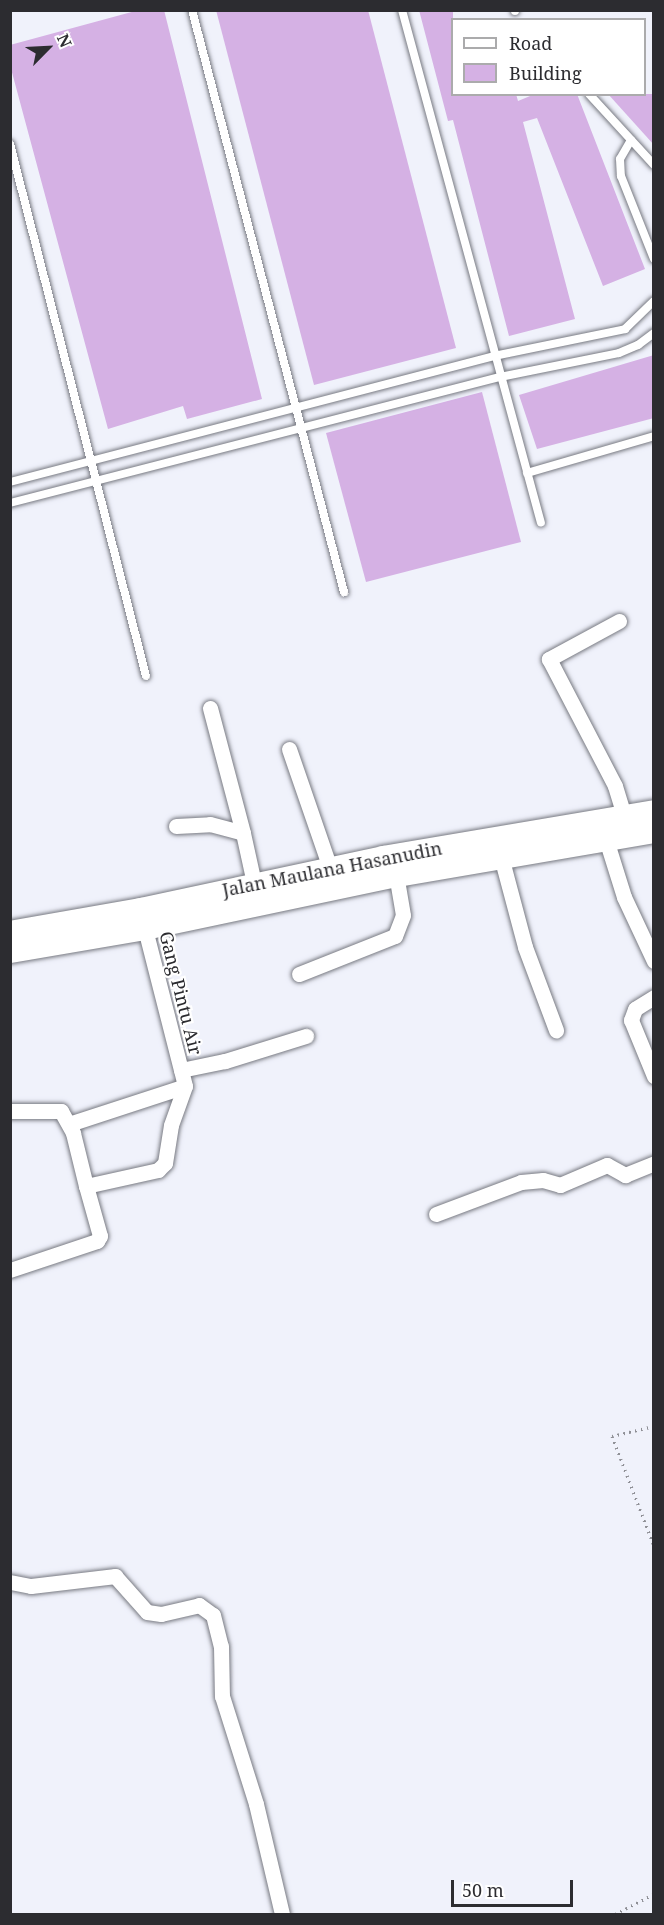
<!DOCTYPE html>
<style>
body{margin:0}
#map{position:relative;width:664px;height:1925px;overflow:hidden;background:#f0f2fb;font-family:"Noto Serif",serif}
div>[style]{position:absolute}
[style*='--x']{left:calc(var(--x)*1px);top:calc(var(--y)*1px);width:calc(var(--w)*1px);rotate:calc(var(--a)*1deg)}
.building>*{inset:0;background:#d5b1e4}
.path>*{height:3px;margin-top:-1.5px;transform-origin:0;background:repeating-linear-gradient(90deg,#8f9096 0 1.5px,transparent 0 6px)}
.roads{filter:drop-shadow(0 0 2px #787a82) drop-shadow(0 0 2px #787a82)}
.lane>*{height:8px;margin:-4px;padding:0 4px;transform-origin:4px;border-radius:4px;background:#fff}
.street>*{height:15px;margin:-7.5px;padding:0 7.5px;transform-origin:7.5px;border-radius:7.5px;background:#fff}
.secondary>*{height:22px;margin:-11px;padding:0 11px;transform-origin:11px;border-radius:11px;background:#fff}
span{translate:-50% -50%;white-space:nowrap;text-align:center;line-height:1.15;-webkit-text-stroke:4.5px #fff;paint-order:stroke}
.street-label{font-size:18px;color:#2c2c30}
.frame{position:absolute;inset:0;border:12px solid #2c2c30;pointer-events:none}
.legend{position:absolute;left:451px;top:18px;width:195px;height:78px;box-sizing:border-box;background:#fff;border:2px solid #ababac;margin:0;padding:8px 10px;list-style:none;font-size:18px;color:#2c2c30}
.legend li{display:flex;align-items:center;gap:12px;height:30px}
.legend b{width:30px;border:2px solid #ababac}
.north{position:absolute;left:18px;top:18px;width:60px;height:60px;-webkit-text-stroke:4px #fff;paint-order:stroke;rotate:66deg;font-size:16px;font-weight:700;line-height:24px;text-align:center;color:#2c2c30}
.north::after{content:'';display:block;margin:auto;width:21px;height:27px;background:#2c2c30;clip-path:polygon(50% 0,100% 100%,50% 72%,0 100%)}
.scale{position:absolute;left:451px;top:1880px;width:122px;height:27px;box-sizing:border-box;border:3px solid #2c2c30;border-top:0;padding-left:8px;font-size:18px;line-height:21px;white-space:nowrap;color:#2c2c30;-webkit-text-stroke:4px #fff;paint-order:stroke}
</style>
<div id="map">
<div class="building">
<i style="clip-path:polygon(139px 10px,164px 10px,262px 399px,187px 419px,183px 406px,108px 429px,10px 65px,10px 45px)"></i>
<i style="clip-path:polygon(216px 10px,368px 10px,456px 348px,314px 385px)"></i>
<i style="clip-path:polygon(419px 10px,453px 10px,453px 94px,516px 94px,518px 101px,535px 94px,577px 94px,645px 269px,603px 286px,537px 118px,523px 122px,575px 319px,509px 336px,453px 120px,448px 121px)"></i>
<i style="clip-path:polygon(608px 94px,654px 94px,654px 145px)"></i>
<i style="clip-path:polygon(654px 355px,654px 418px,537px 449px,519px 395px)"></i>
<i style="clip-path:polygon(482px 392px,521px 542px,366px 582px,326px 433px)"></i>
</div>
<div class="path">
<i style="--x:654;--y:1426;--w:43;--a:166.6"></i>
<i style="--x:612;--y:1436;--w:118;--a:69.1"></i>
<i style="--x:615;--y:1914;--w:44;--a:-27.1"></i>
</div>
<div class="roads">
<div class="lane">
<i style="--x:192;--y:10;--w:602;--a:75.36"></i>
<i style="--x:402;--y:10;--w:531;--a:74.84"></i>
<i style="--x:515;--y:10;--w:1;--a:90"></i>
<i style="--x:589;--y:94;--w:96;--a:47.5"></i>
<i style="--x:631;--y:140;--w:22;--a:120"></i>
<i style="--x:620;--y:159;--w:17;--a:87"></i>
<i style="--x:621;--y:176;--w:89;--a:68.3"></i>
<i style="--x:10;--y:144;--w:549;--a:75.66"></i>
<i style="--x:527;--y:473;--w:132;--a:-16.2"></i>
<i style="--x:10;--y:482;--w:500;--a:-14.59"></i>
<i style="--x:494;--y:356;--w:134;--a:-11.6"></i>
<i style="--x:625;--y:329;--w:40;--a:-44"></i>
<i style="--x:10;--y:503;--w:506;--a:-14.42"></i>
<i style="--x:500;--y:377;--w:121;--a:-11.4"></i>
<i style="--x:619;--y:353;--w:21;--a:-23"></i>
<i style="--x:638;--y:345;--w:20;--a:-37"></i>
</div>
<div class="street">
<i style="--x:619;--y:621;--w:80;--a:151.5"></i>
<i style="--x:549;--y:659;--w:143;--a:62.5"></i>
<i style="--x:615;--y:786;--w:31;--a:73"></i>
<i style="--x:210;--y:708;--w:129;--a:75.2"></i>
<i style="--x:289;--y:749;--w:126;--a:71"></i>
<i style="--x:176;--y:826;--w:34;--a:-3"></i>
<i style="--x:210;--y:824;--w:34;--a:15"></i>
<i style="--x:243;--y:833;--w:60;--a:77.6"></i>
<i style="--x:604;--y:833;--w:67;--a:72.6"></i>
<i style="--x:624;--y:897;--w:71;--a:64.9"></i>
<i style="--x:499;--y:849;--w:101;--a:75.1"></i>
<i style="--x:525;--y:947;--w:89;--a:69.5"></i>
<i style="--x:143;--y:921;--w:170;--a:75.7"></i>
<i style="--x:299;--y:974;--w:103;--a:-21.6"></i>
<i style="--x:395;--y:936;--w:22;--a:-69"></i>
<i style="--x:403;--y:915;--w:48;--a:-99.7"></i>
<i style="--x:654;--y:997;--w:22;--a:148"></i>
<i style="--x:635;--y:1009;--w:12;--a:110"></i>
<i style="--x:631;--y:1020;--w:61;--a:67.7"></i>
<i style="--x:181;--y:1070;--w:45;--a:-11.6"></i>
<i style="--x:225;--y:1061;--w:85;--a:-17.2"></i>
<i style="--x:10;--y:1111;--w:51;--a:0"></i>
<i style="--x:61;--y:1111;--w:25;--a:61"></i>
<i style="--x:73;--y:1133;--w:55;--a:76.2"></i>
<i style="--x:69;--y:1124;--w:122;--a:-18.1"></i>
<i style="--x:436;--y:1214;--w:91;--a:-20.6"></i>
<i style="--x:521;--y:1182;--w:22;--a:-5"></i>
<i style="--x:543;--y:1180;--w:18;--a:16"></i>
<i style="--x:560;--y:1185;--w:51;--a:-23.1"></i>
<i style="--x:607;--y:1165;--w:21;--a:29"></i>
<i style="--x:625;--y:1175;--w:31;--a:-22"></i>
<i style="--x:10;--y:1270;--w:92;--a:-18.4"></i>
<i style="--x:97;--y:1241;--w:6;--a:-59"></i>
<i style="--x:100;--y:1236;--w:52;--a:-105.6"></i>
<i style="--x:86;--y:1186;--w:74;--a:-12.5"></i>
<i style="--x:158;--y:1170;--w:10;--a:-45"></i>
<i style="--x:165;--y:1163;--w:38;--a:-81"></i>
<i style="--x:171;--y:1125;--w:41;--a:-70.3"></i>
<i style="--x:10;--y:1582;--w:21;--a:11"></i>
<i style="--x:31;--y:1586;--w:85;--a:-6.8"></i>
<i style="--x:115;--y:1576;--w:48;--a:48.4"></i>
<i style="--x:147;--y:1612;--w:14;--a:8"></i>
<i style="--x:161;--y:1614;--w:39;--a:-13"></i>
<i style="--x:199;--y:1605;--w:17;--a:36"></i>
<i style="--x:213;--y:1615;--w:32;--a:76"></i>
<i style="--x:221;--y:1646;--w:50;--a:88.9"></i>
<i style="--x:222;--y:1696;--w:113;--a:72.5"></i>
<i style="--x:256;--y:1804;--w:113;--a:76.7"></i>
</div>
<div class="secondary">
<i style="--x:10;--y:932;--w:133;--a:-10"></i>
<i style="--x:141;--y:909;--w:248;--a:-12.1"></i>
<i style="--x:383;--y:857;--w:275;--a:-9.6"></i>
<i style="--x:10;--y:952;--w:137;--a:-9.7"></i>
<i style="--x:145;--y:929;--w:258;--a:-11.9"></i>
<i style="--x:397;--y:876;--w:261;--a:-9.7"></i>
</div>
</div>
<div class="street-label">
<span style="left:332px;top:869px;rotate:-11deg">Jalan Maulana Hasanudin</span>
<span style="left:181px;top:993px;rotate:76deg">Gang Pintu Air</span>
</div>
<div class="frame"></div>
<ul class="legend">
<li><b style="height:8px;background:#fff"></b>Road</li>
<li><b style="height:16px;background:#d5b1e4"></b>Building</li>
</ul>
<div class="north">N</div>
<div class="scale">50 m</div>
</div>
